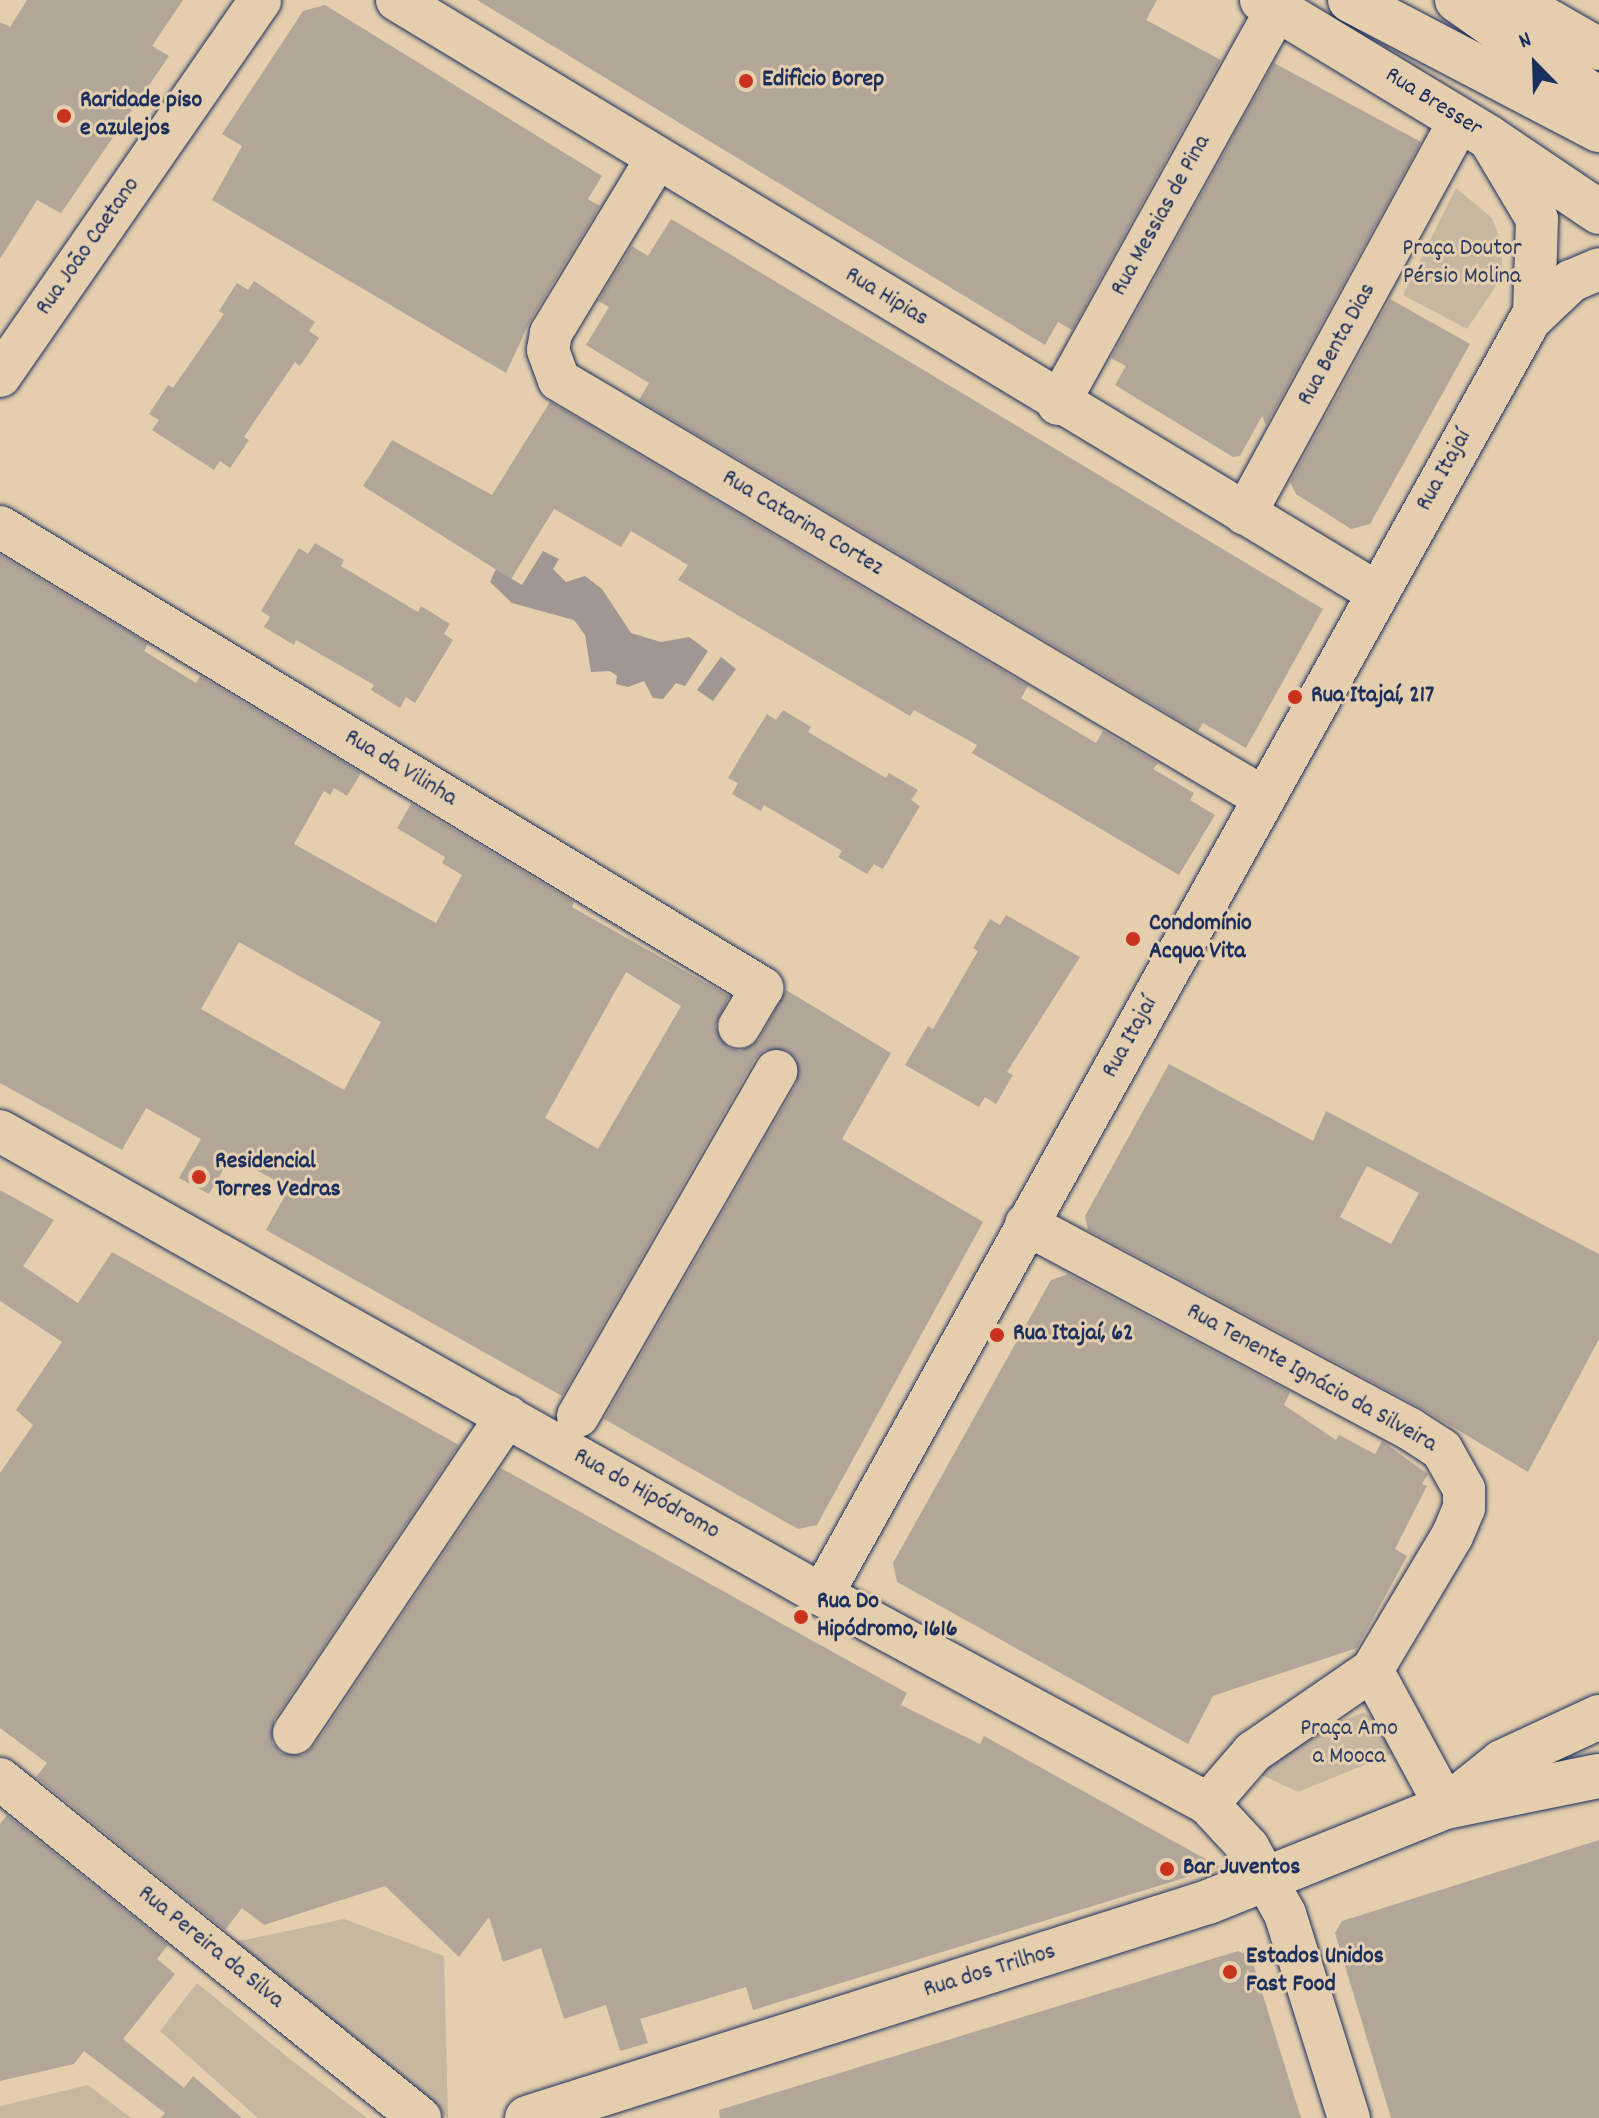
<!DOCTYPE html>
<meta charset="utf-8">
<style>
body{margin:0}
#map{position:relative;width:1599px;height:2118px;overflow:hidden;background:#e4cead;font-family:Dekko,sans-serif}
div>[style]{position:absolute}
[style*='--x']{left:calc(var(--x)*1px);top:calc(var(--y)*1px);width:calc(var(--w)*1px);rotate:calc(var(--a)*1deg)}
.green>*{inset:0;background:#c7b7a1}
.water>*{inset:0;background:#a09792}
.building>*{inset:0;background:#b2a699}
.roads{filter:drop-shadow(0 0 2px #1b2f5e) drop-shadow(0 0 2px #1b2f5e)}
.minor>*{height:42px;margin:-21px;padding:0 21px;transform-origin:21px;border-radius:21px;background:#e4cead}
.major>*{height:44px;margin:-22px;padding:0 22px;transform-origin:22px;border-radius:22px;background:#e4cead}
.dots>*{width:22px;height:22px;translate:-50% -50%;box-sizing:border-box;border:4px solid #e4cead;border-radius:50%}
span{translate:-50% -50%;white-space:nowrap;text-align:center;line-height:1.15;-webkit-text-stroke:6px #e4cead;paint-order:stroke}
.poi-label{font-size:24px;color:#1b2f5e;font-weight:700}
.left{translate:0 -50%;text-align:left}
.street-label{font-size:24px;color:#1b2f5e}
.park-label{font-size:24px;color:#2c3d65}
.north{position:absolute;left:1495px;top:24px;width:80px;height:80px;-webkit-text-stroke:6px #e4cead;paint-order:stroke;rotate:337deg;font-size:22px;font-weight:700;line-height:32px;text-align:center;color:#1b2f5e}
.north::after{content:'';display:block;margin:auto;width:28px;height:36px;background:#1b2f5e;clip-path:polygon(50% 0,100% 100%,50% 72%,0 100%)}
</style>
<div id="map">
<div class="green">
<i style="clip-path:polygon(1456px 188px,1492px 218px,1502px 245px,1502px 277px,1467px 329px,1403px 295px)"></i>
<i style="clip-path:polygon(1363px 1713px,1374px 1717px,1394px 1753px,1298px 1792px,1247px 1768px,1295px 1738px)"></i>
<i style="clip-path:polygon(344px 1919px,444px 1956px,448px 2118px,225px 1944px)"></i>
<i style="clip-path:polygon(197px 1983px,290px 2059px,367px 2118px,258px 2118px,160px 2031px)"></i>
<i style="clip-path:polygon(88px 2085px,131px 2118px,0 2118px,0 2106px)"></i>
</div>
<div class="water">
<i style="clip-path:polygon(543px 551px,559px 559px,553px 569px,566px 582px,585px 576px,602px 589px,631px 633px,661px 642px,689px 637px,708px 651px,685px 686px,676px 683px,663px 699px,653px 698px,644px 681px,628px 687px,616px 684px,617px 676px,610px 671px,591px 672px,585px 635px,574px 620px,512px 603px,490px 582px,496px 569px,522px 585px)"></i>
<i style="clip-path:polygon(721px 657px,736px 669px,713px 701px,697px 690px)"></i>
</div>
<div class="building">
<i style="clip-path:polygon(27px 0,183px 0,152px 46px,169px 56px,61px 213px,37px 200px,0 259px,0 22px,10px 27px)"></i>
<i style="clip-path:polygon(477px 0,1157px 0,1146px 20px,1221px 60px,1072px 330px,1058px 322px,1045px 345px)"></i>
<i style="clip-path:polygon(325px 5px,602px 176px,588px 199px,600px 206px,530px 321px,506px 373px,212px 200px,242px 146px,222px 134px,303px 11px)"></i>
<i style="clip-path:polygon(1274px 63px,1421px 142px,1266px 425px,1262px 416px,1240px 456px,1233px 457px,1115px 385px,1126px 366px,1111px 358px)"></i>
<i style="clip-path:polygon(671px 219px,1323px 609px,1246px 748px,1203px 723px,1198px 731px,639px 400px,649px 383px,586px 345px,609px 307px,598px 301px,632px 246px,648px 256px)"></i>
<i style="clip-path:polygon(254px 281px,315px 322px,309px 331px,319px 338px,300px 366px,295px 362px,244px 437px,249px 440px,230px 468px,220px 461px,214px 470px,152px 430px,159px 420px,149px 414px,168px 385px,173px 388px,224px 314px,219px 311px,237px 283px,248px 290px)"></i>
<i style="clip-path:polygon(1390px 299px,1470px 344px,1370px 524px,1351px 529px,1296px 494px,1290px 482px)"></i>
<i style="clip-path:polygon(550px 402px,1028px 686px,1021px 698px,1096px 743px,1103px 731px,1158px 763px,1153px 769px,1194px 793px,1190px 800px,1215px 815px,1179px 875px,972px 753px,977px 745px,914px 710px,910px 716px,678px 580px,688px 565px,631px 531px,621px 547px,554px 509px,511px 579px,363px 486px,392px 440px,492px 495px)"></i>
<i style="clip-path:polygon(315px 543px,344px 560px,341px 566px,418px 612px,421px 606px,450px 624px,444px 634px,453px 640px,415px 703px,406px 697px,400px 708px,371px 690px,374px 685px,296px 640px,294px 645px,264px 627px,270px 617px,261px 611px,299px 548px,308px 554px)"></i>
<i style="clip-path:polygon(evenodd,0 555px,148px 644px,144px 651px,196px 683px,200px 676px,361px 773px,347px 796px,334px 788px,330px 795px,324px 791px,294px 844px,436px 923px,462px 875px,442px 863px,445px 857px,397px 828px,411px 804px,574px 902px,572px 907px,729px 996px,715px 1026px,728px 1048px,740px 1051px,759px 1040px,786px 990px,891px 1053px,842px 1139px,983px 1222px,817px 1525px,798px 1529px,604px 1419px,797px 1083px,797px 1060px,787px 1050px,765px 1050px,755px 1059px,562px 1396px,266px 1230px,289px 1188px,231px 1156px,209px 1194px,179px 1178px,201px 1139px,146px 1108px,122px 1150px,0 1083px,0 555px,239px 942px,381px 1022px,344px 1090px,201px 1009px,239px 942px,0 555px,626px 972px,681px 1006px,598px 1149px,545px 1118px,626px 972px)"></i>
<i style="clip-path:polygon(783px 710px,811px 727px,808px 732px,886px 778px,889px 773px,918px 790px,911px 800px,920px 806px,883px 869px,874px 864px,867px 874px,838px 857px,842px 851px,764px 805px,761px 811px,732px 794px,738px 783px,728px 778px,744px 751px,767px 714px,776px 720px)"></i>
<i style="clip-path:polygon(1006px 915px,1080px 957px,1007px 1072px,1013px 1075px,996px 1104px,985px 1097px,979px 1107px,905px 1065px,928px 1026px,933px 1029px,978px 951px,973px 948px,990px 919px,1000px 925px)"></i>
<i style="clip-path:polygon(evenodd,1169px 1064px,1313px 1141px,1326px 1111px,1599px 1254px,1599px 1339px,1528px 1472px,1421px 1408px,1088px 1230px,1085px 1216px,1169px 1064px,1367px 1166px,1419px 1193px,1391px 1244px,1340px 1217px,1367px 1166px)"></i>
<i style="clip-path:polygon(0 1190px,54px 1220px,23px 1266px,78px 1303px,112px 1252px,459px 1445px,274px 1720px,272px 1743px,281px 1753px,304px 1755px,314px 1746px,501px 1468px,907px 1693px,901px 1705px,980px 1744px,984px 1736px,1220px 1867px,753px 2010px,746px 1987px,640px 2019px,648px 2043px,620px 2051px,606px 2005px,564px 2019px,541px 1948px,503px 1962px,489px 1917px,459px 1957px,385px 1886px,264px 1925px,242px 1908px,225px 1930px,36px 1777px,47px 1763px,0 1728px,0 1473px,33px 1425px,16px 1410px,62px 1342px,0 1301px)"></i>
<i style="clip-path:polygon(1068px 1274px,1290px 1392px,1284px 1405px,1336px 1440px,1339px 1435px,1375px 1454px,1382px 1441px,1428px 1474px,1422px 1484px,1427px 1486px,1395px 1549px,1407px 1556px,1357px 1648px,1213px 1696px,1188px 1744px,897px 1582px,893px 1563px,1051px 1280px)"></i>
<i style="clip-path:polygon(7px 1815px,168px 1945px,157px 1959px,175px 1974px,123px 2039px,184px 2088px,193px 2076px,242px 2118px,161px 2118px,165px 2113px,84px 2051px,74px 2064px,0 2081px,0 1824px)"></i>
<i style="clip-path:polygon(1599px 1840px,1599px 2118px,1391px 2118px,1335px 1933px,1342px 1921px)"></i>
<i style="clip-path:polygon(1238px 1951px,1251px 1957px,1301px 2118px,720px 2118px,719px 2110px)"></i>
</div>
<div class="roads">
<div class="minor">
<i style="--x:397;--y:0;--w:1144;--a:31.16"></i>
<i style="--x:1514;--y:0;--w:98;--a:30"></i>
<i style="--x:1490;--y:140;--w:92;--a:59.3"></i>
<i style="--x:1537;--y:219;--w:94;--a:91.8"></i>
<i style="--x:657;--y:158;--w:205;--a:121.2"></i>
<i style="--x:551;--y:333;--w:17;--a:100"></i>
<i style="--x:548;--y:350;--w:32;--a:70"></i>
<i style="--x:559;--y:380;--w:820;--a:30.66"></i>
<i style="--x:0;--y:376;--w:457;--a:-55.3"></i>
<i style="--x:1058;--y:404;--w:429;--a:-61"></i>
<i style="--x:1245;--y:514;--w:434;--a:-61.4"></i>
<i style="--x:0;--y:527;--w:891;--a:31.17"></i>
<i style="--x:762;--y:988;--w:45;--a:120.5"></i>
<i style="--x:0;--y:1131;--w:944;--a:29.44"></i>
<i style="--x:822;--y:1595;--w:439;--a:28.4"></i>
<i style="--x:1208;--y:1804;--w:59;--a:47.1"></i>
<i style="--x:1248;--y:1847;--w:77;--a:61.1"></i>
<i style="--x:1285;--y:1914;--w:214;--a:72.6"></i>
<i style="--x:1026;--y:1224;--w:435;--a:28.1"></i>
<i style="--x:1410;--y:1429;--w:38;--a:33"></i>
<i style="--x:1442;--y:1450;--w:45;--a:60.6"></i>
<i style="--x:1464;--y:1489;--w:19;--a:90"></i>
<i style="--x:1464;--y:1508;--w:30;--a:113"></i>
<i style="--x:1452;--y:1536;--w:156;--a:120.8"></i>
<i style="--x:1372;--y:1670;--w:145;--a:145.4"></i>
<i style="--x:1253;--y:1752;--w:69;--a:130.9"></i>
<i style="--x:578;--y:1416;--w:398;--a:-60.1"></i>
<i style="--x:822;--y:1595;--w:1458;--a:-60.96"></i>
<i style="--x:1530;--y:320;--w:57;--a:-43.6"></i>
<i style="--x:1571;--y:281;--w:30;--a:-23"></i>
<i style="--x:1372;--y:1670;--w:156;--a:61.6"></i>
<i style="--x:294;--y:1733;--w:382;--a:-56.1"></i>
<i style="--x:0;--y:1779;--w:540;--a:38.91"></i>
</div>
<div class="major">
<i style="--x:1262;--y:0;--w:264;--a:31.2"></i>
<i style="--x:1488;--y:137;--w:134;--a:34"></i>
<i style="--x:1350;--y:0;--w:281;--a:27.6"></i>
<i style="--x:1457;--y:0;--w:174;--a:35.2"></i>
<i style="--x:1451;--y:1803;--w:65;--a:-38.8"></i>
<i style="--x:1502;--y:1762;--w:107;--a:-24.9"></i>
<i style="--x:527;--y:2118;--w:714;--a:-17.6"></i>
<i style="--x:1208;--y:1902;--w:256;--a:-21.8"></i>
<i style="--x:1446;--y:1807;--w:156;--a:-11.5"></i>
</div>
</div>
<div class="dots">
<i style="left:746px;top:81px;background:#c8321e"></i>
<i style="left:64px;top:116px;background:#c8321e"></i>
<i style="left:1295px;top:697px;background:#c8321e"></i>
<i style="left:1133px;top:939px;background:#c8321e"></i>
<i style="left:199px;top:1177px;background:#c8321e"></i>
<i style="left:997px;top:1335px;background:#c8321e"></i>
<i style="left:801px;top:1617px;background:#c8321e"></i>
<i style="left:1167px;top:1869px;background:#c8321e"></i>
<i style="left:1230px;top:1972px;background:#c8321e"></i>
</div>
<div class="poi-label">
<span class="left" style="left:762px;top:81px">Edifìcio Borep</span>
<span class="left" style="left:80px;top:116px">Raridade piso<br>e azulejos</span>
<span class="left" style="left:1311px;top:697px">Rua Itajaí, 217</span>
<span class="left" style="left:1149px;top:939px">Condomínio<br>Acqua Vita</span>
<span class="left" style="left:215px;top:1177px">Residencial<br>Torres Vedras</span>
<span class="left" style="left:1013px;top:1335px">Rua Itajaí, 62</span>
<span class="left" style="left:817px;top:1617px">Rua Do<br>Hipódromo, 1616</span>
<span class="left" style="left:1183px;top:1869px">Bar Juventos</span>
<span class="left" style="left:1246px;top:1972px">Estados Unidos<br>Fast Food</span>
</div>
<div class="street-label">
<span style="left:1433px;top:103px;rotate:32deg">Rua Bresser</span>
<span style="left:1162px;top:216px;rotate:-61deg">Rua Messias de Pina</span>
<span style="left:89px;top:247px;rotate:-55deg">Rua João Caetano</span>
<span style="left:886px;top:298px;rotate:31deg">Rua Hipias</span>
<span style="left:1338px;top:345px;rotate:-61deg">Rua Benta Dias</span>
<span style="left:1445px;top:471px;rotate:-61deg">Rua Itajaí</span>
<span style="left:802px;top:524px;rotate:31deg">Rua Catarina Cortez</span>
<span style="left:400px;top:769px;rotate:31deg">Rua da Vilinha</span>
<span style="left:1131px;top:1038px;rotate:-61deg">Rua Itajaí</span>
<span style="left:1311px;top:1379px;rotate:29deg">Rua Tenente Ignácio da Silveira</span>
<span style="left:646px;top:1495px;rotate:29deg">Rua do Hipódromo</span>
<span style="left:210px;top:1948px;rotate:39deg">Rua Pereira da Silva</span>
<span style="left:990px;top:1972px;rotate:-17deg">Rua dos Trilhos</span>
</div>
<div class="park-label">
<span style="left:1462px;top:264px">Praça Doutor<br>Pérsio Molina</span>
<span style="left:1349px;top:1744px">Praça Amo<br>a Mooca</span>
</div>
<div class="north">N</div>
</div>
